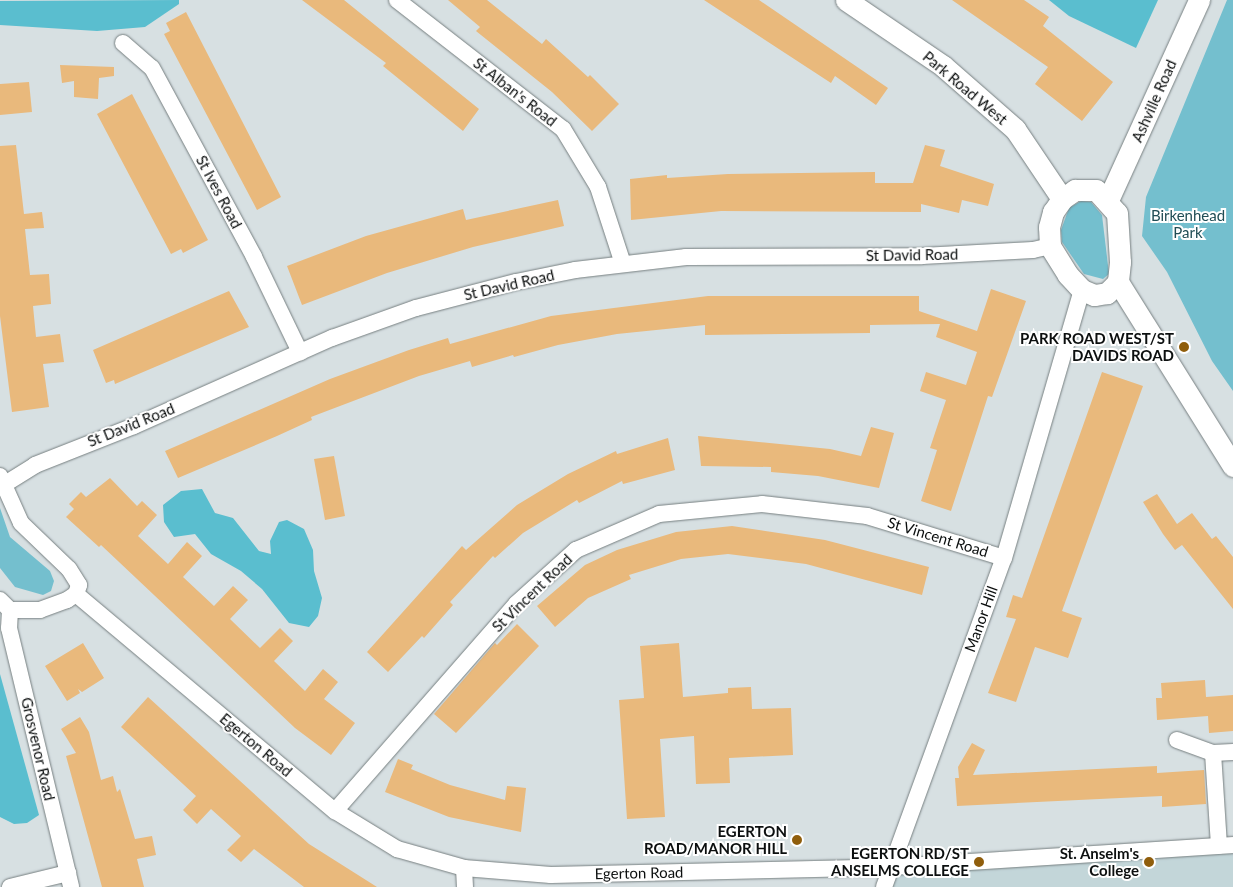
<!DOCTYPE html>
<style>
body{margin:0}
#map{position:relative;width:1233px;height:887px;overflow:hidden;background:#d7e0e2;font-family:Lato,sans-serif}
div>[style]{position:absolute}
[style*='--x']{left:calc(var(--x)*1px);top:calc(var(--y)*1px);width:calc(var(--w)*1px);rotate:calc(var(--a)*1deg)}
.built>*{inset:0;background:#c3d6d9}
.green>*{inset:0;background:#74bfce}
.forest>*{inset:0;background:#5abecf}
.building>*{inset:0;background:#e9b97c}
.roads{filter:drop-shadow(0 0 1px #767f80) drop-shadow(0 0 1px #767f80)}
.minor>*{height:16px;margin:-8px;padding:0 8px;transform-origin:8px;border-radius:8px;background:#fff}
.tertiary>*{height:21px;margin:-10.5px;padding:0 10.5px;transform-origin:10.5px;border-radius:10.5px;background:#fff}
.dots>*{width:14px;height:14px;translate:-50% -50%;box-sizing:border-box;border:2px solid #fff;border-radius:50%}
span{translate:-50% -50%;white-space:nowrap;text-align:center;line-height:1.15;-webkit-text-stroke:4px #fff;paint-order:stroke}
.street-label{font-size:15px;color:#0c0f0f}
.park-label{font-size:15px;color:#204d55}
.poi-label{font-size:15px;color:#0c0f0f;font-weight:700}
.right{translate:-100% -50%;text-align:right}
</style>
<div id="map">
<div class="built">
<i style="clip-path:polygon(1233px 852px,1233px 887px,890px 887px,896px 871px)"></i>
</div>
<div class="green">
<i style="clip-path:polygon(1227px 0,1233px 0,1233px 391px,1212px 361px,1167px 272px,1142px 236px,1146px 197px)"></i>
<i style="clip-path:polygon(1081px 201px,1091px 202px,1102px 215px,1109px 274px,1103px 279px,1084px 274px,1062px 242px,1061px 230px,1069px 208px)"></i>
<i style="clip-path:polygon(0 508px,10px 537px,50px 571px,54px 581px,51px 591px,43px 595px,15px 587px,0 568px)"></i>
</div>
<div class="forest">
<i style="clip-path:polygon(179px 0,179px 4px,145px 27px,97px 31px,0 25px,0 1px)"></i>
<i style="clip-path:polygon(1049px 0,1158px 0,1136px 48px,1069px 16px)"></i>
<i style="clip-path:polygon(202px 489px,215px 513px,233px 518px,259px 551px,271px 554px,270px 541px,279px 522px,287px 520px,304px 529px,313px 550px,314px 571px,322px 598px,318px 616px,309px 627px,289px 623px,262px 589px,241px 571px,211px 554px,195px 534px,174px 537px,164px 522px,163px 505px,181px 491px)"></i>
<i style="clip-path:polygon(0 674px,39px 815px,27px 823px,14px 824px,0 817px)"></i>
</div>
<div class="building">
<i style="clip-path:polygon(302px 0,344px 0,479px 109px,463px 131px,383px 66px,386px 63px)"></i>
<i style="clip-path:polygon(448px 0,487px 0,542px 44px,546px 39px,588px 77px,590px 75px,619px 104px,592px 131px,552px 92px,476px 31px,480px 27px)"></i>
<i style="clip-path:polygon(704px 0,759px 0,888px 88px,876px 105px,835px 76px,831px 83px)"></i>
<i style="clip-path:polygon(952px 0,1024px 0,1049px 17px,1043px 26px,1113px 82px,1082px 121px,1035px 84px,1048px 67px)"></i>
<i style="clip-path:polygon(186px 12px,281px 197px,257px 210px,164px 34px,170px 31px,166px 23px)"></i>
<i style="clip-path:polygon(60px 65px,114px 67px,114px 76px,99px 78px,98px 99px,74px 97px,74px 81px,62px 83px)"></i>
<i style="clip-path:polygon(29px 82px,32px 112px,0 115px,0 84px)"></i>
<i style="clip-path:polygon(132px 94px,208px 240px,183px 253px,181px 249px,171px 254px,97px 114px)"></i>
<i style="clip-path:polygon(16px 145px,24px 214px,42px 212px,44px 228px,25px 229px,30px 275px,49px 274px,51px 304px,33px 306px,36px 337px,60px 334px,64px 362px,43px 364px,49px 407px,12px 412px,0 316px,0 146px)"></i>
<i style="clip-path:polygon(925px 145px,945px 150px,940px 166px,994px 184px,988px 206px,962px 200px,959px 213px,921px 204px,921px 212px,721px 211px,631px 220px,630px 179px,667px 175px,667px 178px,728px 174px,875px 172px,875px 183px,913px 183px)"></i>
<i style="clip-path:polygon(558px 200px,564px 226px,473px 247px,387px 273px,302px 305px,287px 266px,366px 236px,463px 209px,466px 220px)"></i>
<i style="clip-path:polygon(991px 289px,1026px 301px,992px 397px,988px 396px,951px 511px,921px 501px,937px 450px,930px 448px,946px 400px,920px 391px,926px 372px,966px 385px,977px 352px,936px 337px,940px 324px,870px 325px,870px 333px,705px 335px,705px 325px,617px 334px,558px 345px,514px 357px,513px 355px,472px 367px,470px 361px,419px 376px,311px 417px,312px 420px,277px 436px,178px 478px,165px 451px,330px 379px,409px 350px,448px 338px,450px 344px,551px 316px,708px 296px,919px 296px,919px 311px,977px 331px)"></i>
<i style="clip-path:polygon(229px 291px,249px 327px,115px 384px,114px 380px,106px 383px,93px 350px)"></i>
<i style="clip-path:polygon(1102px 372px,1143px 386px,1062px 611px,1082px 618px,1068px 658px,1035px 647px,1016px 702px,988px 693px,1016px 619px,1006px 617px,1013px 595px,1022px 598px)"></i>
<i style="clip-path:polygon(871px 427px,894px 433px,879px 488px,818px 476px,771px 472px,771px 467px,701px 466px,698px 436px,830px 449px,861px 456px)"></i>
<i style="clip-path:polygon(668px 438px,675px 470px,623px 484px,622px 481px,579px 503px,577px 500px,523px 533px,495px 558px,493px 556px,450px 602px,453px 605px,424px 638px,422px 636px,388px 672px,367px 652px,462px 546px,466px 550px,517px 505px,568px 474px,616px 451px,617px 454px)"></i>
<i style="clip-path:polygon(334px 456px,345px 516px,325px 520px,314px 459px)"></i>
<i style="clip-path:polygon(110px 478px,137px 506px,142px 501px,157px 515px,138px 536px,168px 564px,187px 542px,202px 556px,183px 577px,214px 606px,233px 586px,248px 600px,230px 619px,260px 648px,280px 628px,293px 641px,274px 661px,305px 691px,323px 669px,338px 682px,324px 699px,355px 723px,331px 755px,295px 728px,101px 545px,99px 547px,66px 517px,74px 509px,69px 504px,81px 492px,86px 497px)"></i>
<i style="clip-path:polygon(1157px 494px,1177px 524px,1192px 513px,1212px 539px,1216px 536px,1233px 557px,1233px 609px,1182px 545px,1175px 550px,1163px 534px,1143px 502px)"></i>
<i style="clip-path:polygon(732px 526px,825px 540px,929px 567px,922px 595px,806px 564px,728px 554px,681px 559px,629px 575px,631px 579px,588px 598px,555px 627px,537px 606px,585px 565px,617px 550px,676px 532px)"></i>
<i style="clip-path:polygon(517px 624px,539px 646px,456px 733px,434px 714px,495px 643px,497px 645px)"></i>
<i style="clip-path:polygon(83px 643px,104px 678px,82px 692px,78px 689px,80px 693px,67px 701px,45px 666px)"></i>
<i style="clip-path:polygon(679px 643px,683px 697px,728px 693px,728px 688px,751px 687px,752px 709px,791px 708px,793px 755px,729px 758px,730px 783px,696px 784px,694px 736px,660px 739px,665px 817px,627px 819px,619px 700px,644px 698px,640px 646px)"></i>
<i style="clip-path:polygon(1205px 680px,1206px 697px,1233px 695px,1233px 731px,1209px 733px,1208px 716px,1157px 720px,1156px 698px,1162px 698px,1161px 683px)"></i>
<i style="clip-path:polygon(148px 697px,309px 844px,377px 887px,304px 887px,254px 849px,241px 862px,227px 850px,241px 836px,211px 809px,197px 824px,183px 810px,196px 796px,121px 727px)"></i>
<i style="clip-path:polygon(80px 717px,89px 732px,101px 780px,113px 776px,117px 792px,120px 789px,135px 839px,152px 836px,156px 855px,137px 859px,144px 887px,102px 887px,66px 756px,76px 753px,61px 729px)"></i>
<i style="clip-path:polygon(972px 743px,985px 750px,973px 775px,1157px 766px,1157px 773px,1204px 770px,1206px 804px,1162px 807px,1162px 796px,957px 806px,955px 778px,959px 778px,958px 767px)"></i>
<i style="clip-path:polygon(398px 759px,413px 765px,411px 769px,450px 785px,505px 800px,507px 786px,526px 788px,521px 832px,449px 817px,385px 792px)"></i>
</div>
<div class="roads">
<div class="minor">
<i style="--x:397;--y:0;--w:210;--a:37.9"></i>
<i style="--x:563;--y:129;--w:68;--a:58.9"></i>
<i style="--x:598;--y:187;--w:81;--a:72"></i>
<i style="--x:123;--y:43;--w:38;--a:41"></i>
<i style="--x:152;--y:68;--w:215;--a:61.6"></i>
<i style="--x:254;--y:257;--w:106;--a:64.2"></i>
<i style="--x:0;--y:476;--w:51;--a:65.9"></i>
<i style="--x:21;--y:523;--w:66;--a:43.8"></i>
<i style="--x:69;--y:569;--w:19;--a:58"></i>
<i style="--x:79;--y:585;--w:9;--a:108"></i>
<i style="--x:76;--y:594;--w:11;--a:146"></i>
<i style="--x:67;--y:600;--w:29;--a:160"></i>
<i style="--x:40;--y:610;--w:30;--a:180"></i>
<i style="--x:10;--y:610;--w:14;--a:-135"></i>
<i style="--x:5;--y:484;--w:36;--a:-32"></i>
<i style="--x:35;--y:465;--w:106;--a:-21.5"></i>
<i style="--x:134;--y:426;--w:217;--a:-24"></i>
<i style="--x:332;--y:338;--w:89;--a:-19.7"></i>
<i style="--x:416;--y:308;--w:103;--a:-14.6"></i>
<i style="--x:516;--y:282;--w:60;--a:-11.5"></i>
<i style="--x:575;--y:270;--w:112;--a:-6.7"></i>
<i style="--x:686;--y:257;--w:236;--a:-0.2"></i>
<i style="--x:922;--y:256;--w:111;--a:-3.1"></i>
<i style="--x:1033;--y:250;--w:17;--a:-13"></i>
<i style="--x:76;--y:594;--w:338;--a:40"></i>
<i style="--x:335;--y:811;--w:73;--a:31.5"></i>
<i style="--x:397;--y:849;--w:70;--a:15.8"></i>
<i style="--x:464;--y:868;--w:87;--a:4.6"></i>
<i style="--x:551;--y:875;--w:341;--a:-1.3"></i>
<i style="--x:892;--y:867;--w:342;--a:-3.7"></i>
<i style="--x:10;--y:610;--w:18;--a:93"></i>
<i style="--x:9;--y:628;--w:266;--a:76.5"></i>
<i style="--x:1177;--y:740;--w:38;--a:20"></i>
<i style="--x:1213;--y:753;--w:20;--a:-3"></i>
<i style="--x:1213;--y:753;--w:93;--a:86.3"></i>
<i style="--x:335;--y:811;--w:275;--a:-48.8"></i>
<i style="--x:516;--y:604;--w:81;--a:-42"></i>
<i style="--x:576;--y:550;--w:90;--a:-23.4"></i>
<i style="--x:659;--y:514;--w:103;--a:-5.5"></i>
<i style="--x:762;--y:504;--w:106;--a:6.5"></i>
<i style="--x:867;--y:516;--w:143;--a:17"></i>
<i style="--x:464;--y:868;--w:19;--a:87"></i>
<i style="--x:10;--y:887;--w:60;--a:-13.6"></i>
<i style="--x:884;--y:887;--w:350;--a:-70"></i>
<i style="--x:1004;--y:558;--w:279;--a:-73.8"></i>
</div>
<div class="tertiary">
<i style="--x:846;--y:0;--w:117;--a:34.2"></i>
<i style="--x:943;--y:66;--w:96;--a:41.2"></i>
<i style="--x:1015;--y:129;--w:84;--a:56.1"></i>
<i style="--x:1075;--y:190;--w:21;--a:0"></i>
<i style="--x:1096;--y:190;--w:31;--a:48"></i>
<i style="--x:1117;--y:213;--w:49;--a:86.5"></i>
<i style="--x:1120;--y:262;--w:20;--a:96"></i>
<i style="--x:1118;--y:282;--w:16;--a:135"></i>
<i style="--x:1107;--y:293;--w:13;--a:171"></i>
<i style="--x:1094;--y:295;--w:13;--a:-157"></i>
<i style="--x:1082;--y:290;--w:21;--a:-133"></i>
<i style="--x:1068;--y:275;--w:34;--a:-122"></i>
<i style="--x:1050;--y:246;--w:19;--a:-93"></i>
<i style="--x:1049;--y:227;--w:16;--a:-75"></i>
<i style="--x:1053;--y:212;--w:16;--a:-55"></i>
<i style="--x:1062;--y:199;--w:16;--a:-35"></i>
<i style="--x:1108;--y:200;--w:220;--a:-65.5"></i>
<i style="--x:1118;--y:282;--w:217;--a:58"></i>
</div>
</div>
<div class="dots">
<i style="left:1184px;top:347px;background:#905e0c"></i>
<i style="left:797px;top:840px;background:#905e0c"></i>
<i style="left:979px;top:862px;background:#905e0c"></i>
<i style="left:1149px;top:862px;background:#905e0c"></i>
</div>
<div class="street-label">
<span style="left:965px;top:88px;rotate:40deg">Park Road West</span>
<span style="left:515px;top:92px;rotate:38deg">St Alban's Road</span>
<span style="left:1154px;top:101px;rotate:-66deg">Ashville Road</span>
<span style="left:219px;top:192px;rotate:62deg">St Ives Road</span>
<span style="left:912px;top:255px;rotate:-1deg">St David Road</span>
<span style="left:509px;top:285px;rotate:-13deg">St David Road</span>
<span style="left:131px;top:425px;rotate:-22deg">St David Road</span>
<span style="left:938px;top:537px;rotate:17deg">St Vincent Road</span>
<span style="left:532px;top:593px;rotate:-44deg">St Vincent Road</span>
<span style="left:981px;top:619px;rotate:-70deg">Manor Hill</span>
<span style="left:256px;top:745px;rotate:40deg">Egerton Road</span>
<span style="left:38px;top:749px;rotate:77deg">Grosvenor Road</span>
<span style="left:639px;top:873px;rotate:-1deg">Egerton Road</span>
</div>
<div class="park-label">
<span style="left:1188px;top:224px">Birkenhead<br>Park</span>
</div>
<div class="poi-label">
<span class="right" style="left:1174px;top:347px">PARK ROAD WEST/ST<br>DAVIDS ROAD</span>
<span class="right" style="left:787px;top:840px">EGERTON<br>ROAD/MANOR HILL</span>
<span class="right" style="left:969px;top:862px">EGERTON RD/ST<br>ANSELMS COLLEGE</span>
<span class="right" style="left:1139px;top:862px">St. Anselm's<br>College</span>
</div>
</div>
